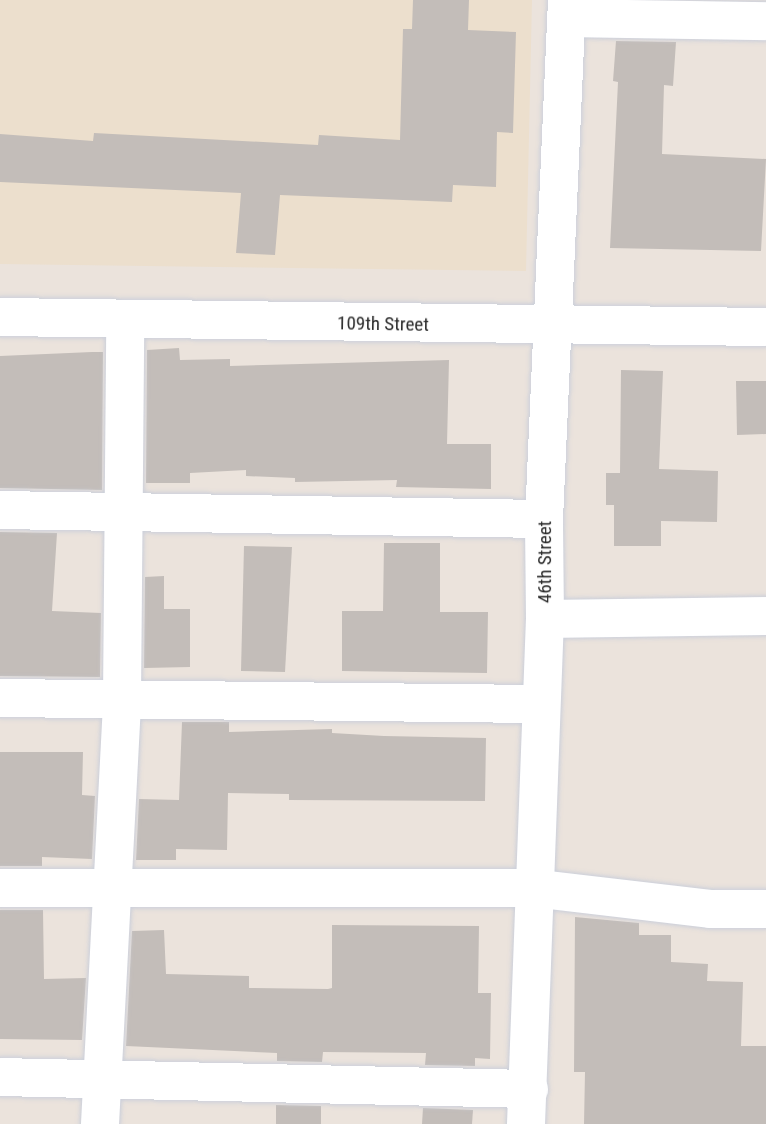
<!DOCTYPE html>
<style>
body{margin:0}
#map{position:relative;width:766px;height:1124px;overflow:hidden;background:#ebe3dc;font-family:"Roboto Condensed",sans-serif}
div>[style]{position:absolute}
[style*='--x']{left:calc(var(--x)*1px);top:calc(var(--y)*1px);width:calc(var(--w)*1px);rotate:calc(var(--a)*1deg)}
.education>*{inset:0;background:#ecdfcd}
.building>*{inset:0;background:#c3bdb9}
.roads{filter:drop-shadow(0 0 2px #cbcfda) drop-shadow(0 0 2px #cbcfda)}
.minor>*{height:38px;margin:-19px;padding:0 19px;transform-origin:19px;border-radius:19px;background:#fff}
span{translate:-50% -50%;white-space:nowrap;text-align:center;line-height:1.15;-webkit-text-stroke:5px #fff;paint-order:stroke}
.street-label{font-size:19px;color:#2a2a2a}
</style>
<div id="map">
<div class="education">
<i style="clip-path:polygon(0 0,532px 0,526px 271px,0 264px)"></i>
</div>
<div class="building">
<i style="clip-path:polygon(413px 0,469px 0,468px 30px,516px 32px,513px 133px,497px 132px,496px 187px,453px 185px,452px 202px,280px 195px,275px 255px,236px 253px,241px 193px,0 182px,0 134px,93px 141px,94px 133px,318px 145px,319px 135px,400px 140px,403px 29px,412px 29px)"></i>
<i style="clip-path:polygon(616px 41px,676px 42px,673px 86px,664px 85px,662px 154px,766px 159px,761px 251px,610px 248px,618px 82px,613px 81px)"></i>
<i style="clip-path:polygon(179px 348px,180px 360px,230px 359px,230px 366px,449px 360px,447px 444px,491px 444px,491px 489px,396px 487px,397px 480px,295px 482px,295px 478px,246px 476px,246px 470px,190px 473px,190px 483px,146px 483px,147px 350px)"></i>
<i style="clip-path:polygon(92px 352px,103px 352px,102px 490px,0 488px,0 356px)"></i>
<i style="clip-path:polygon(621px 370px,663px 371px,659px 469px,718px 471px,717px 522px,661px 521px,661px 546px,614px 546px,614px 505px,606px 505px,606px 473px,620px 473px)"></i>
<i style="clip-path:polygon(736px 381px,766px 381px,766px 434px,737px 435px)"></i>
<i style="clip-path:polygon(0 532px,57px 533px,52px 611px,101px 613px,100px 677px,0 676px)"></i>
<i style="clip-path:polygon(384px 543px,440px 543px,440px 612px,488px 612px,487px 673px,342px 671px,342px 611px,383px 611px)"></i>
<i style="clip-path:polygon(244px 546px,292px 547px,285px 672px,241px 671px)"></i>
<i style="clip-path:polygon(164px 576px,164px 609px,190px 609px,190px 667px,144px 668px,145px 577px)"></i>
<i style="clip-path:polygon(182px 722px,229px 722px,229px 732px,332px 729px,332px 733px,384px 736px,486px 738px,485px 801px,289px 800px,289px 794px,228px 793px,227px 850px,176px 849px,176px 860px,136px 860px,139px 799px,179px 800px)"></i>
<i style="clip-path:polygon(0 752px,83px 752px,82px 795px,95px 796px,92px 859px,42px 857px,42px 866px,0 866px)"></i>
<i style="clip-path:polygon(0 910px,43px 910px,44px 979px,86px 978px,82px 1040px,0 1039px)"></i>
<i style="clip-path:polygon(575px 917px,639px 923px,639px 935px,671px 935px,671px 962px,708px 964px,707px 981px,743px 982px,741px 1046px,766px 1046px,766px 1124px,584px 1124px,585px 1072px,574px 1072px)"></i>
<i style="clip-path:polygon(332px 925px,479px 926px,478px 993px,491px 993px,490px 1059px,475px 1058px,475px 1066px,425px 1065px,426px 1053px,323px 1052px,322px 1062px,277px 1061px,277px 1053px,126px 1046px,132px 931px,164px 930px,166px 974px,249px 976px,249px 988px,328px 989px,332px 988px)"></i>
<i style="clip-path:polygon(276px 1105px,321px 1106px,321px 1124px,276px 1124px)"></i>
<i style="clip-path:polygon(423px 1108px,473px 1110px,472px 1124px,422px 1124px)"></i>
</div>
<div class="roads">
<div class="minor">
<i style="--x:567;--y:18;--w:199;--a:0.9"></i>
<i style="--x:0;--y:317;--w:766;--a:0.75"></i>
<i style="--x:0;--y:510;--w:544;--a:0.95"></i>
<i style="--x:545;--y:619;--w:221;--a:-0.8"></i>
<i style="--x:0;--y:698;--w:539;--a:0.64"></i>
<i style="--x:0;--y:888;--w:532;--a:0"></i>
<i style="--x:532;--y:888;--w:179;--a:6.7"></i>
<i style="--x:710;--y:909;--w:56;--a:0"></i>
<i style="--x:0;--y:1077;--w:529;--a:1.3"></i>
<i style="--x:100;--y:1124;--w:426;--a:-87"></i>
<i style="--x:122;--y:699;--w:380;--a:-89.5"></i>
<i style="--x:526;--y:1124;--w:505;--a:-87.85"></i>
<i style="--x:545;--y:619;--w:100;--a:-90.6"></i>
<i style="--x:544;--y:519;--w:520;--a:-87.46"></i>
</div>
</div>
<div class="street-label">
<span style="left:383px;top:324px;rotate:1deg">109th Street</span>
<span style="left:545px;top:562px;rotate:-90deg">46th Street</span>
</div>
</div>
